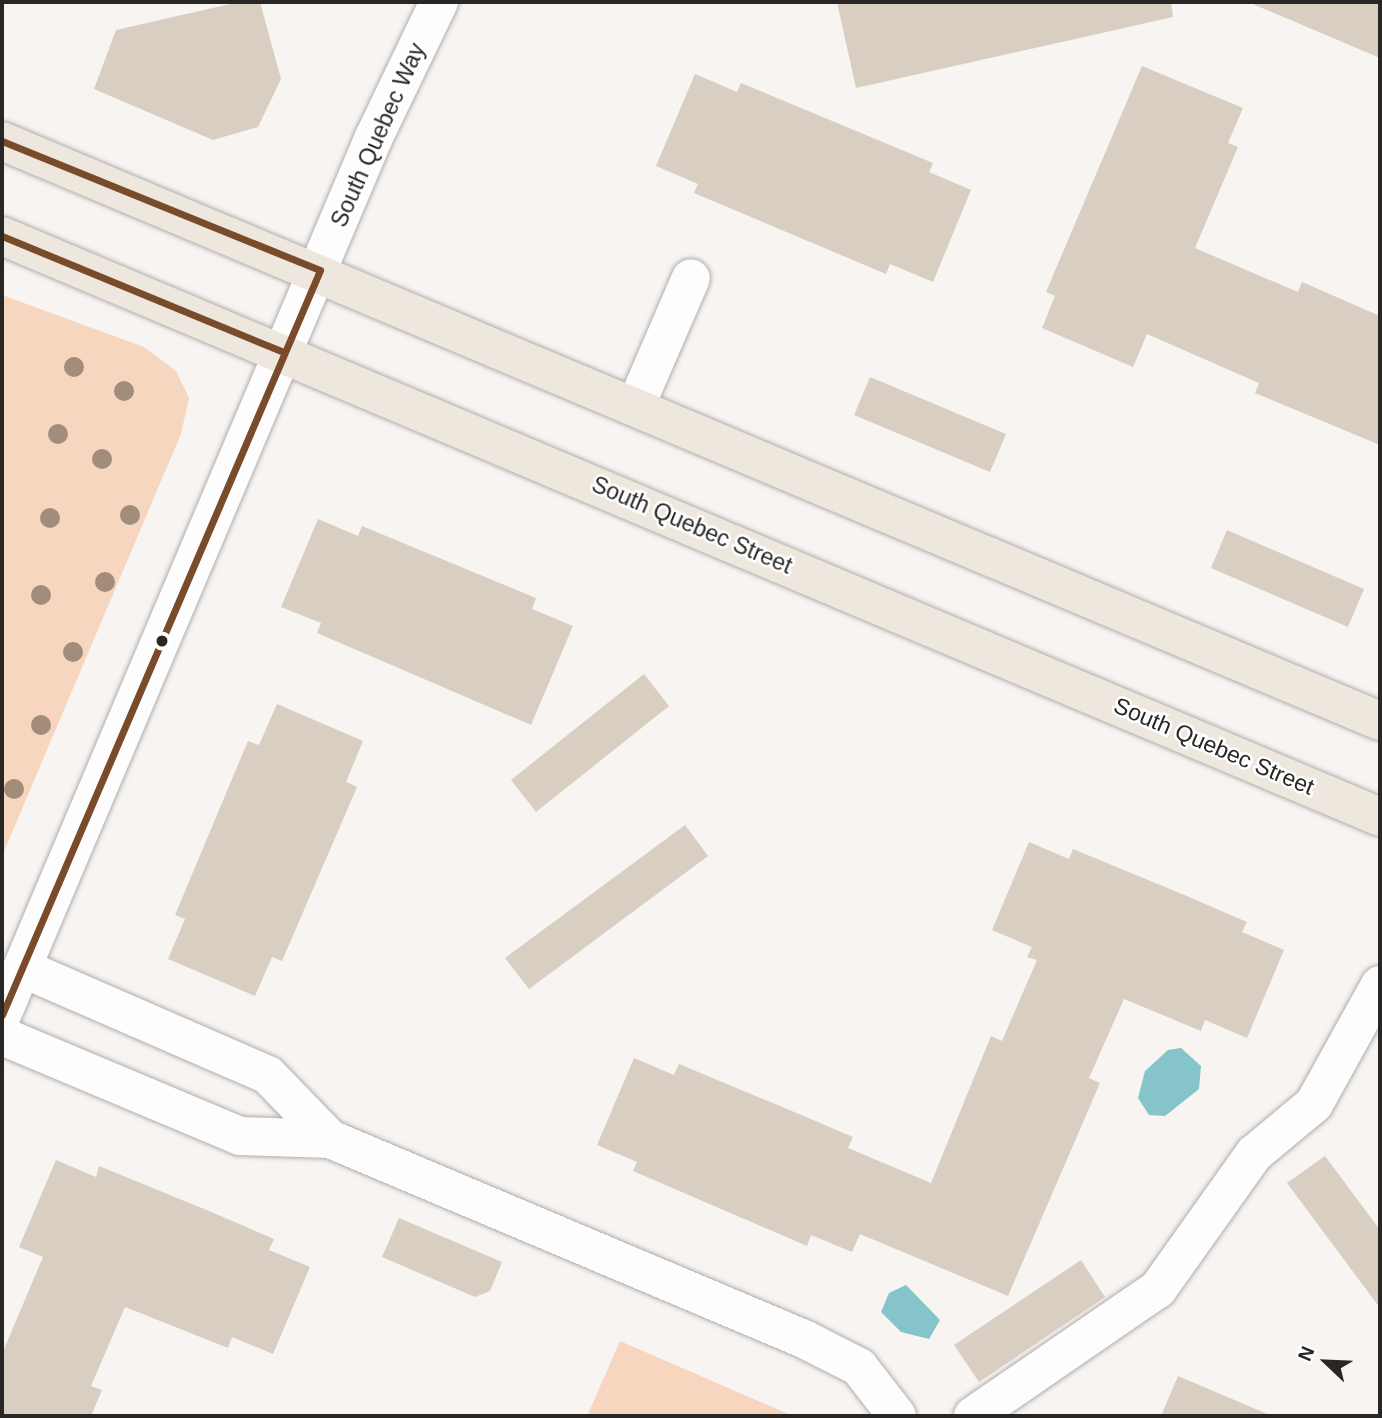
<!DOCTYPE html>
<style>
body{margin:0}
#map{position:relative;width:1382px;height:1418px;overflow:hidden;background:#f7f4f2;font-family:Helvetica,sans-serif}
div>[style]{position:absolute}
[style*='--x']{left:calc(var(--x)*1px);top:calc(var(--y)*1px);width:calc(var(--w)*1px);rotate:calc(var(--a)*1deg)}
.green>*{inset:0;background:#f6d6bf}
.water>*{inset:0;background:#85c4cb}
.building>*{inset:0;background:#d8cec2}
.roads{filter:drop-shadow(0 0 2px #b0aeac) drop-shadow(0 0 2px #b0aeac)}
.minor>*{height:38px;margin:-19px;padding:0 19px;transform-origin:19px;border-radius:19px;background:#fefdfd}
.major>*{height:38px;margin:-19px;padding:0 19px;transform-origin:19px;border-radius:19px;background:#eee7de}
.bus-1>*{height:7px;margin:-3.5px;padding:0 3.5px;transform-origin:3.5px;border-radius:3.5px;background:#7a4b2a}
.trees>*{width:20px;height:20px;margin:-10px;border-radius:50%;background:#a28c7a}
.dots>*{width:19px;height:19px;translate:-50% -50%;box-sizing:border-box;border:4px solid #fff;border-radius:50%}
span{translate:-50% -50%;white-space:nowrap;text-align:center;line-height:1.15;-webkit-text-stroke:5px #fff;paint-order:stroke}
.street-label{font-size:23px;color:#292726}
.frame{position:absolute;inset:0;border:4px solid #292726;pointer-events:none}
.north{position:absolute;left:1291px;top:1327px;width:70px;height:70px;-webkit-text-stroke:5px #fff;paint-order:stroke;rotate:293deg;font-size:19px;font-weight:700;line-height:28px;text-align:center;color:#292726}
.north::after{content:'';display:block;margin:auto;width:24px;height:32px;background:#292726;clip-path:polygon(50% 0,100% 100%,50% 72%,0 100%)}
</style>
<div id="map">
<div class="green">
<i style="clip-path:polygon(2px 295px,144px 347px,176px 371px,189px 398px,181px 434px,2px 856px)"></i>
<i style="clip-path:polygon(620px 1341px,793px 1416px,587px 1416px)"></i>
</div>
<div class="water">
<i style="clip-path:polygon(1181px 1048px,1201px 1066px,1199px 1089px,1165px 1116px,1149px 1115px,1138px 1098px,1145px 1071px,1168px 1050px)"></i>
<i style="clip-path:polygon(906px 1285px,940px 1320px,929px 1339px,901px 1332px,881px 1312px,889px 1293px)"></i>
</div>
<div class="building">
<i style="clip-path:polygon(239px 2px,260px 2px,281px 79px,258px 127px,213px 140px,94px 89px,116px 30px)"></i>
<i style="clip-path:polygon(837px 2px,1171px 2px,1173px 17px,856px 88px)"></i>
<i style="clip-path:polygon(1248px 2px,1380px 2px,1380px 58px)"></i>
<i style="clip-path:polygon(1142px 66px,1243px 108px,1228px 143px,1238px 147px,1195px 248px,1298px 292px,1302px 282px,1380px 316px,1380px 445px,1255px 393px,1259px 383px,1147px 334px,1133px 367px,1042px 328px,1055px 296px,1046px 292px)"></i>
<i style="clip-path:polygon(695px 74px,737px 92px,741px 83px,933px 163px,929px 172px,971px 190px,933px 282px,890px 264px,886px 274px,694px 193px,698px 184px,656px 166px)"></i>
<i style="clip-path:polygon(870px 377px,1006px 434px,990px 472px,854px 415px)"></i>
<i style="clip-path:polygon(318px 519px,358px 536px,362px 526px,536px 598px,532px 609px,573px 626px,531px 725px,317px 633px,321px 623px,281px 607px)"></i>
<i style="clip-path:polygon(1227px 530px,1364px 589px,1348px 627px,1211px 568px)"></i>
<i style="clip-path:polygon(644px 674px,669px 706px,536px 812px,511px 780px)"></i>
<i style="clip-path:polygon(277px 704px,363px 741px,346px 782px,357px 787px,282px 961px,272px 957px,255px 996px,168px 959px,185px 919px,175px 915px,248px 741px,259px 745px)"></i>
<i style="clip-path:polygon(685px 825px,708px 856px,529px 989px,505px 958px)"></i>
<i style="clip-path:polygon(1029px 842px,1069px 859px,1073px 849px,1182px 894px,1247px 922px,1242px 932px,1284px 950px,1247px 1038px,1205px 1020px,1201px 1031px,1124px 999px,1089px 1078px,1100px 1083px,1008px 1296px,860px 1234px,852px 1252px,811px 1235px,807px 1246px,633px 1171px,637px 1162px,597px 1145px,634px 1058px,674px 1075px,679px 1064px,787px 1109px,853px 1137px,848px 1148px,931px 1183px,991px 1036px,1002px 1041px,1037px 960px,1027px 957px,1032px 947px,992px 930px)"></i>
<i style="clip-path:polygon(1325px 1156px,1380px 1230px,1380px 1308px,1287px 1183px)"></i>
<i style="clip-path:polygon(56px 1160px,96px 1177px,99px 1166px,209px 1211px,274px 1239px,269px 1250px,310px 1267px,273px 1354px,232px 1337px,228px 1348px,125px 1307px,91px 1386px,102px 1390px,91px 1416px,2px 1416px,2px 1354px,43px 1257px,19px 1247px)"></i>
<i style="clip-path:polygon(399px 1218px,502px 1262px,490px 1291px,475px 1297px,382px 1257px)"></i>
<i style="clip-path:polygon(1081px 1260px,1105px 1297px,979px 1382px,954px 1345px)"></i>
<i style="clip-path:polygon(1178px 1376px,1272px 1416px,1161px 1416px)"></i>
</div>
<div class="roads">
<div class="minor">
<i style="--x:636;--y:405;--w:138;--a:-66.6"></i>
<i style="--x:22;--y:968;--w:268;--a:23.5"></i>
<i style="--x:268;--y:1075;--w:89;--a:45.9"></i>
<i style="--x:2;--y:1015;--w:954;--a:-67.04"></i>
<i style="--x:374;--y:137;--w:150;--a:-64.3"></i>
<i style="--x:2;--y:1036;--w:258;--a:22.8"></i>
<i style="--x:240;--y:1136;--w:90;--a:1.9"></i>
<i style="--x:330;--y:1139;--w:514;--a:22.88"></i>
<i style="--x:804;--y:1339;--w:62;--a:27"></i>
<i style="--x:859;--y:1367;--w:62;--a:52.2"></i>
<i style="--x:973;--y:1416;--w:224;--a:-34.5"></i>
<i style="--x:1158;--y:1289;--w:166;--a:-54.6"></i>
<i style="--x:1254;--y:1154;--w:78;--a:-39.8"></i>
<i style="--x:1314;--y:1104;--w:136;--a:-61"></i>
</div>
<div class="major">
<i style="--x:2;--y:141;--w:1495;--a:22.83"></i>
<i style="--x:2;--y:236;--w:1495;--a:22.86"></i>
</div>
</div>
<div class="bus-1">
<i style="--x:2;--y:141;--w:343;--a:22.1"></i>
<i style="--x:2;--y:236;--w:304;--a:22.4"></i>
<i style="--x:2;--y:1015;--w:810;--a:-66.88"></i>
</div>
<div class="trees">
<i style="left:74px;top:367px"></i>
<i style="left:124px;top:391px"></i>
<i style="left:58px;top:434px"></i>
<i style="left:102px;top:459px"></i>
<i style="left:130px;top:515px"></i>
<i style="left:50px;top:518px"></i>
<i style="left:105px;top:582px"></i>
<i style="left:41px;top:595px"></i>
<i style="left:73px;top:652px"></i>
<i style="left:41px;top:725px"></i>
<i style="left:14px;top:789px"></i>
</div>
<div class="dots">
<i style="left:162px;top:641px;background:#292726"></i>
</div>
<div class="street-label">
<span style="left:378px;top:135px;rotate:-66deg">South Quebec Way</span>
<span style="left:692px;top:525px;rotate:23deg">South Quebec Street</span>
<span style="left:1214px;top:746px;rotate:23deg">South Quebec Street</span>
</div>
<div class="frame"></div>
<div class="north">N</div>
</div>
